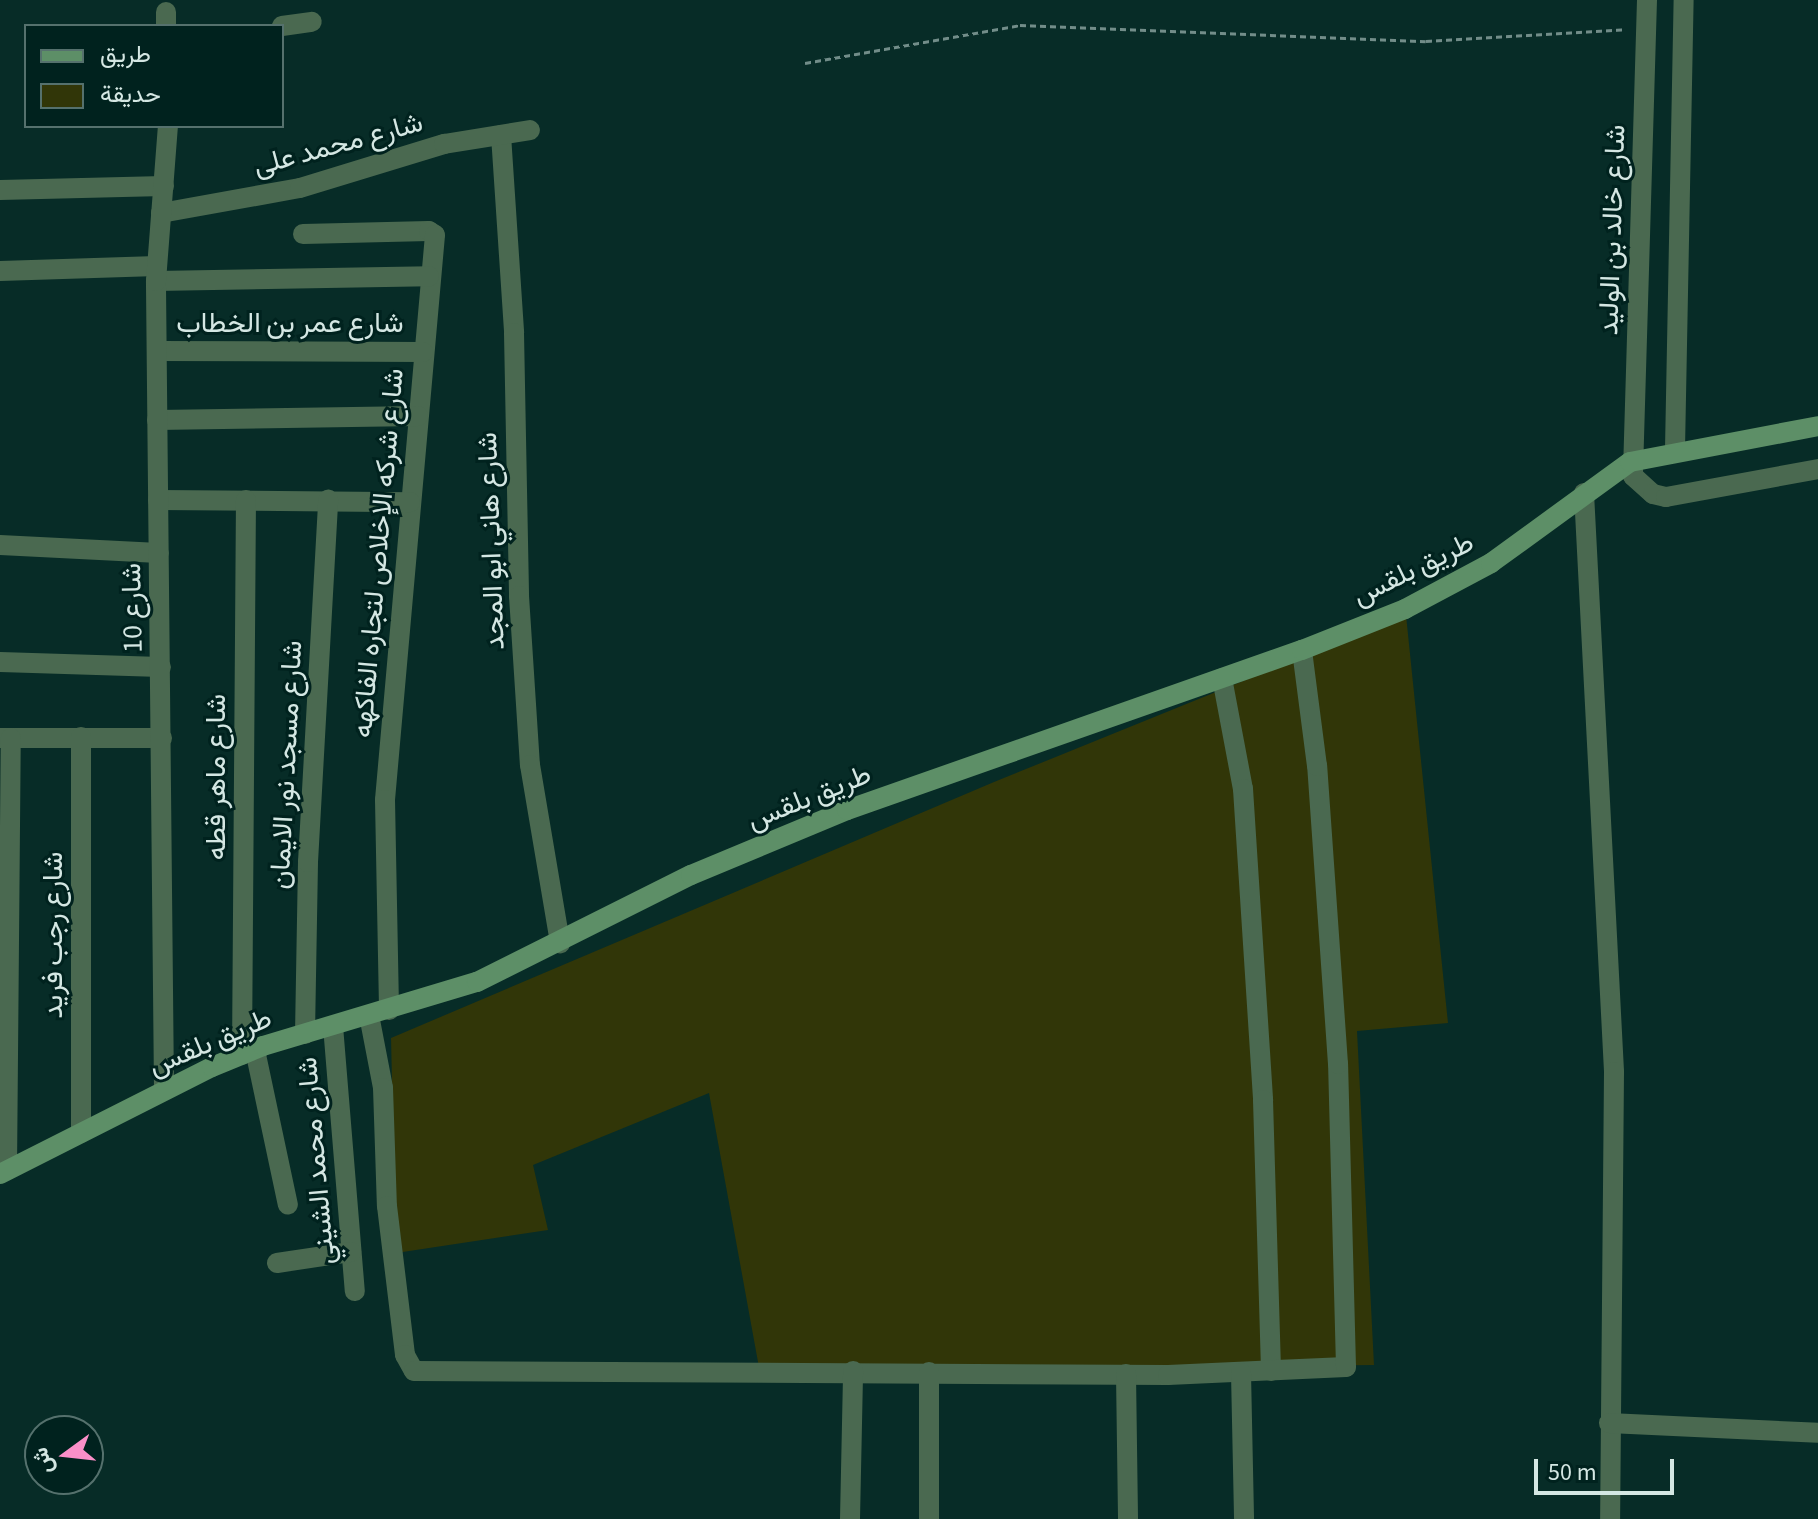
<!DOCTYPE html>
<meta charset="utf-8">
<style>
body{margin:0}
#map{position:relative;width:1818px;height:1519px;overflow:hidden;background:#072c27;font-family:"Source Sans 3",Vazirmatn,sans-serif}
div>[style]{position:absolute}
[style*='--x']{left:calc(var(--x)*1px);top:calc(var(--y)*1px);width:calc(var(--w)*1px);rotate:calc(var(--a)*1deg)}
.green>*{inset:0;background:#313608}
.path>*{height:3px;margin-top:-1.5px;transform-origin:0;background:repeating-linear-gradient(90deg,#728d89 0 6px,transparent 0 10px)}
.minor>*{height:20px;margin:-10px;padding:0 10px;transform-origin:10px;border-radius:10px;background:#4a6950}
.secondary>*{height:20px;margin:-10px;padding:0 10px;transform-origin:10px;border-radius:10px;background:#5d8f67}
span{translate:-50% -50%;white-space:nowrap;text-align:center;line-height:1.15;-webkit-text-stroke:6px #00221e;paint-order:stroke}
.street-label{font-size:28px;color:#d4e7e3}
.legend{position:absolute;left:24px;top:24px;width:260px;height:104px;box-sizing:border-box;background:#00221e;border:2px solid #55716d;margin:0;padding:10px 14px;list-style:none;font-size:24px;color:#d4e7e3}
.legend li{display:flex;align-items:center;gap:16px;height:40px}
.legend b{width:40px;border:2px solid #55716d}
.north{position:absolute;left:24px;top:1415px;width:80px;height:80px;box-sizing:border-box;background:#00221e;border:2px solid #55716d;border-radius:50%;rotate:255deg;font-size:22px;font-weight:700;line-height:32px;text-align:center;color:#d4e7e3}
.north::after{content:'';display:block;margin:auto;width:28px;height:36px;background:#fa8fc8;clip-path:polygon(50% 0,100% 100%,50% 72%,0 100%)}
.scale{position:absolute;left:1534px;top:1459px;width:140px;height:36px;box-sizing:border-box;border:4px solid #d4e7e3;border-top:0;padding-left:10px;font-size:24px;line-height:28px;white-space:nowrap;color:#d4e7e3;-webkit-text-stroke:6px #00221e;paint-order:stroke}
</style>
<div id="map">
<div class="green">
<i style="clip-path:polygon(1406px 615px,1448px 1023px,1357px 1031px,1374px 1365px,760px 1373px,709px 1093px,533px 1165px,548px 1230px,396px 1253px,391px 1038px,994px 782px)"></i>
</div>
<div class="path">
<i style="--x:805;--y:63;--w:218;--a:-10"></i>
<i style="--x:1020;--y:25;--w:406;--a:2.3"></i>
<i style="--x:1426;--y:41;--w:200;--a:-3.4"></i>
</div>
<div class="minor">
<i style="--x:1647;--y:0;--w:476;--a:91.7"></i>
<i style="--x:1633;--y:476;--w:27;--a:42"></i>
<i style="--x:1653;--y:494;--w:13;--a:13"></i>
<i style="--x:1666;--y:497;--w:155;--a:-10.4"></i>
<i style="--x:166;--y:12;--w:14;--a:90"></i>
<i style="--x:282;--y:26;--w:30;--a:-8"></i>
<i style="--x:501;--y:135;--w:198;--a:86.2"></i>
<i style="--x:514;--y:333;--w:263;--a:88.9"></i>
<i style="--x:519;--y:596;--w:169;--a:86.3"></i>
<i style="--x:530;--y:765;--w:181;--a:80.4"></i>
<i style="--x:0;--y:190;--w:164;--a:-1.4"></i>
<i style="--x:161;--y:213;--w:141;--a:-10.2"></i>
<i style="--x:300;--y:188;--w:151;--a:-17"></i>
<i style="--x:444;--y:144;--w:87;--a:-9.2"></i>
<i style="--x:303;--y:234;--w:126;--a:-1.4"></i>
<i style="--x:429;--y:231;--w:7;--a:34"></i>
<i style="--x:435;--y:235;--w:567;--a:95.06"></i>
<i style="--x:385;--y:800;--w:210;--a:88.9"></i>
<i style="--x:0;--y:271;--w:157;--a:-1.8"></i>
<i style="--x:156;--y:281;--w:273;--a:-1"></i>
<i style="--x:157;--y:351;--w:266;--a:0.2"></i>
<i style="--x:157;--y:420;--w:261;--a:-0.9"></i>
<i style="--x:1675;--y:449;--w:449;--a:-88.9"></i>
<i style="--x:1584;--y:493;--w:580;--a:87.03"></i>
<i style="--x:1614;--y:1072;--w:447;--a:90.5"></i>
<i style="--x:158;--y:500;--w:252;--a:0.5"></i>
<i style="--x:0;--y:545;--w:159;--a:2.9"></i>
<i style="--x:0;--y:662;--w:161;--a:1.8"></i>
<i style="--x:1222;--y:678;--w:113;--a:79.3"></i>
<i style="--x:1243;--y:789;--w:312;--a:86.3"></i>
<i style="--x:1263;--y:1100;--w:271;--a:88.3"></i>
<i style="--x:0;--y:738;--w:162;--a:0"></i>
<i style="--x:369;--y:1015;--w:74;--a:79.1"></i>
<i style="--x:383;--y:1088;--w:118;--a:88.1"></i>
<i style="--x:387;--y:1206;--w:150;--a:83.1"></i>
<i style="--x:405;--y:1355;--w:18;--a:61"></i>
<i style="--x:414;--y:1371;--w:754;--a:0.3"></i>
<i style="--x:1168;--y:1375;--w:178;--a:-2.6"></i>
<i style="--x:1346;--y:1367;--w:303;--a:-91.5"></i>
<i style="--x:1338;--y:1064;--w:299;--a:-94"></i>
<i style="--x:1317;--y:766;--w:117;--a:-97.4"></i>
<i style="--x:333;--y:1026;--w:266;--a:85.3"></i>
<i style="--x:305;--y:1034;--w:172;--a:-89"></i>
<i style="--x:308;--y:862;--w:363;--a:-86.8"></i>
<i style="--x:255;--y:1050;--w:158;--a:78"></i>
<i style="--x:242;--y:1055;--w:555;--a:-89.59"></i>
<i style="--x:164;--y:1090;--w:809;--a:-90.57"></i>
<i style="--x:156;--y:281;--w:155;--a:-85.6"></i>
<i style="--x:81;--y:1133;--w:396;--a:-90"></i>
<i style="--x:7;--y:1170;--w:432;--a:-89.5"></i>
<i style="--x:277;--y:1263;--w:75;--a:-8.5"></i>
<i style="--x:1241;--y:1373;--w:146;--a:88.8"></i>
<i style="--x:1126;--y:1374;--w:145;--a:89.2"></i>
<i style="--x:1609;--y:1423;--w:209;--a:2.7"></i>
<i style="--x:850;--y:1519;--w:148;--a:-88.8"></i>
<i style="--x:929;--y:1519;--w:147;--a:-90"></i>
</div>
<div class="secondary">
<i style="--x:0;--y:1174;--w:237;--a:-26.8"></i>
<i style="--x:212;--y:1067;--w:55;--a:-22.4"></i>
<i style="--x:263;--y:1046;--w:223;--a:-16.7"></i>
<i style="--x:477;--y:982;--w:239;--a:-26.6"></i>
<i style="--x:691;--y:875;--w:169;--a:-22.6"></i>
<i style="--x:847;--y:810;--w:482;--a:-19.4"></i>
<i style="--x:1302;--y:650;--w:111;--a:-21.7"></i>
<i style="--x:1405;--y:609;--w:98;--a:-28.1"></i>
<i style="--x:1491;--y:563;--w:172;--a:-36"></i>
<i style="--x:1630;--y:462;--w:191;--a:-10.8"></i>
</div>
<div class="street-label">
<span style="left:338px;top:144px;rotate:-15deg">شارع محمد على</span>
<span style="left:1612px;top:230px;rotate:-88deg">شارع خالد بن الوليد</span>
<span style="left:290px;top:323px">شارع عمر بن الخطاب</span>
<span style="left:491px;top:541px;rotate:-92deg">شارع هاني ابو المجد</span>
<span style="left:378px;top:553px;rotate:-85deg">شارع شركه الإخلاص لتجاره الفاكهه</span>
<span style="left:1413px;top:569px;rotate:-26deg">طريق بلقس</span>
<span style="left:132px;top:608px;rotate:-91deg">شارع 10</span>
<span style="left:286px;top:765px;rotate:-87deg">شارع مسجد نور الايمان</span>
<span style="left:216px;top:777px;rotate:-90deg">شارع ماهر قطه</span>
<span style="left:809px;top:797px;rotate:-22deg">طريق بلقس</span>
<span style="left:53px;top:935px;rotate:-90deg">شارع رجب فريد</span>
<span style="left:210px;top:1042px;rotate:-23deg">طريق بلقس</span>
<span style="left:316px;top:1161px;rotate:-95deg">شارع محمد الشيني</span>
</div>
<ul class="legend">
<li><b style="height:10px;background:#5d8f67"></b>طريق</li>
<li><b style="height:22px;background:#313608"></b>حديقة</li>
</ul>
<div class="north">ش</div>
<div class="scale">50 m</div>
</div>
